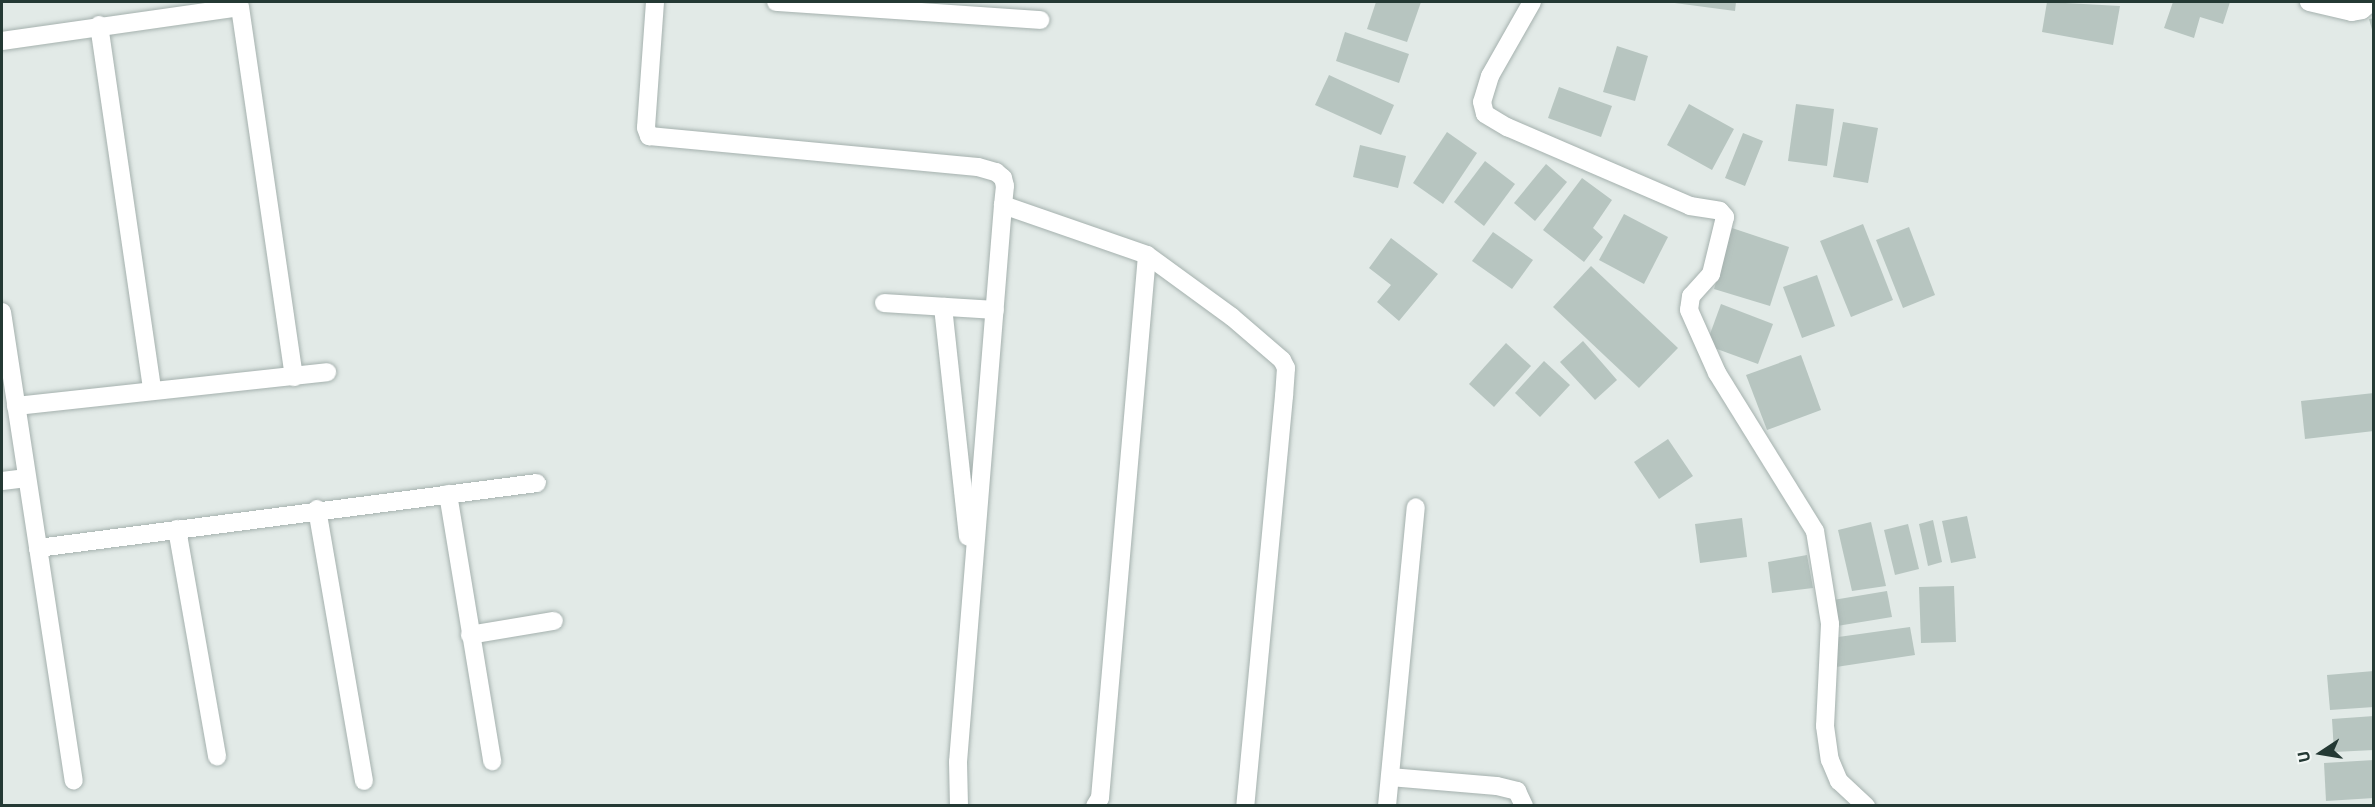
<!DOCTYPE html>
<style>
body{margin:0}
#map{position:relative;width:2375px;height:807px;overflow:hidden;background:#e2eae7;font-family:"IBM Plex Sans",sans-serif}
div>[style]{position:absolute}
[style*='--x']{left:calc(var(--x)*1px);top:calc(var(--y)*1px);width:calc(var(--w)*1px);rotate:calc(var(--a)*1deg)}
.building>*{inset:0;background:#b7c5c0}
.roads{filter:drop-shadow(0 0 2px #a5b1ae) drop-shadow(0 0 2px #a5b1ae)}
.minor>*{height:18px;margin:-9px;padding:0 9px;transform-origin:9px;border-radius:9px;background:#fff}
span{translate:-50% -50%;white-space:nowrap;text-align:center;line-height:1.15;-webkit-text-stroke:5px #f2f7f5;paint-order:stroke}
.frame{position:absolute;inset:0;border:3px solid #243934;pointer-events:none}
.north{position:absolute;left:2291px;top:723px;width:60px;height:60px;-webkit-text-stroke:4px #f2f7f5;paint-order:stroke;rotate:258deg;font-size:16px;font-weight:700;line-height:24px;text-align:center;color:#243934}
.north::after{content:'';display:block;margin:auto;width:21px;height:27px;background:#243934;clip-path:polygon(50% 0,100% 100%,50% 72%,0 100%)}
</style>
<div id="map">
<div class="building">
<i style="clip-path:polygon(1376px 2px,1421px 2px,1407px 42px,1367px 29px)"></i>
<i style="clip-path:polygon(1667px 2px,1736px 2px,1735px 11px)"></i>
<i style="clip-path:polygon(2047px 2px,2120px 6px,2113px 45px,2042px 32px)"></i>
<i style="clip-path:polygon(2173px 2px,2230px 2px,2223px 24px,2200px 17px,2194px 38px,2164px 28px)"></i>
<i style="clip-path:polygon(2374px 18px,2374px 33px,2373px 33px,2369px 19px)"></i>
<i style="clip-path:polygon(1345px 32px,1409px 54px,1399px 83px,1336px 61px)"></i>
<i style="clip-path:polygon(1617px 46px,1648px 56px,1635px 101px,1603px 92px)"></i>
<i style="clip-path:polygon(1329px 75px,1394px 105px,1381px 135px,1315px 105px)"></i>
<i style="clip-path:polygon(1559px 87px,1612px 106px,1601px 137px,1548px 118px)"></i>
<i style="clip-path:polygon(1689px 104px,1734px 129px,1712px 170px,1667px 145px)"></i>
<i style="clip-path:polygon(1796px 104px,1834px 109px,1827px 166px,1788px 161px)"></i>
<i style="clip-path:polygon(1843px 122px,1878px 128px,1868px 183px,1833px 177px)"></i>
<i style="clip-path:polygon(1447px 132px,1477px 153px,1443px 204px,1413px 183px)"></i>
<i style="clip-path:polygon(1743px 133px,1763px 141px,1745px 186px,1725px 178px)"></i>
<i style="clip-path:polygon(1360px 145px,1406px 156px,1398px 188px,1353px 177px)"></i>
<i style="clip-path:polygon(1485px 161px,1515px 184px,1484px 226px,1454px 202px)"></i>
<i style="clip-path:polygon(1546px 164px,1567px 182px,1535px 221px,1514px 203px)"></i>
<i style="clip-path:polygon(1582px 178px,1612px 200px,1593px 228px,1603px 237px,1584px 262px,1543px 230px)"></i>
<i style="clip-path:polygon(1624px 214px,1668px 237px,1644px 284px,1599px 260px)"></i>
<i style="clip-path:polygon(1863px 224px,1893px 300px,1851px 317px,1820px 241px)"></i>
<i style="clip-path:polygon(1909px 227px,1935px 295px,1903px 308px,1876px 240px)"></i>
<i style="clip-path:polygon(1732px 228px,1789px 247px,1770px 306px,1714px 289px)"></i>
<i style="clip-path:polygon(1493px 232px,1533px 260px,1512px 289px,1472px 261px)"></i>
<i style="clip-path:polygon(1391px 238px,1438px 274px,1399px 321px,1377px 302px,1391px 285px,1369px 268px)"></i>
<i style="clip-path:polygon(1591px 266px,1678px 348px,1639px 388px,1553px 307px)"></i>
<i style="clip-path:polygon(1817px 275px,1835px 326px,1802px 338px,1783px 287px)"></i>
<i style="clip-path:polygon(1721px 304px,1773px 324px,1758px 364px,1706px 345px)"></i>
<i style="clip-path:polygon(1583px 341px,1617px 380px,1595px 400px,1560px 362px)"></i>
<i style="clip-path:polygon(1506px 343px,1531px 366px,1494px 407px,1469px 384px)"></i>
<i style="clip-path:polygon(1801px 355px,1821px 410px,1767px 430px,1746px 375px)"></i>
<i style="clip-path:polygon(1544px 361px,1570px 385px,1540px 417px,1515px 393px)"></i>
<i style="clip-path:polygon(2374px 393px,2374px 431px,2305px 439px,2301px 401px)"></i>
<i style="clip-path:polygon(1668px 439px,1693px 476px,1659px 499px,1634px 462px)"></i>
<i style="clip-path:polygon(1967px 516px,1976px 558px,1951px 563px,1942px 521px)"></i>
<i style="clip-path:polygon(1742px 518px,1747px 557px,1700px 563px,1695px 524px)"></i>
<i style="clip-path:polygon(1933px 520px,1942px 562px,1928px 566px,1919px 524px)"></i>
<i style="clip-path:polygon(1871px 522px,1886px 586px,1852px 591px,1838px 530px)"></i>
<i style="clip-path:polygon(1908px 524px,1919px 569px,1895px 575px,1884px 530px)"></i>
<i style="clip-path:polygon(1807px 555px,1813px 588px,1772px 593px,1768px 562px)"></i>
<i style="clip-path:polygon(1954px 586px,1956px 642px,1921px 643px,1919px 587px)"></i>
<i style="clip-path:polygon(1887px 591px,1892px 617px,1837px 626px,1833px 600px)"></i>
<i style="clip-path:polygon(1910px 627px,1915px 655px,1836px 667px,1831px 638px)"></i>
<i style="clip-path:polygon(2374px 671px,2374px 707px,2330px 710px,2327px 675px)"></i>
<i style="clip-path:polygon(2374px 716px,2374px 750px,2334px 752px,2332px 719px)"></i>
<i style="clip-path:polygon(2374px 760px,2374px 798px,2326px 801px,2324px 763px)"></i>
</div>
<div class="roads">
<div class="minor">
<i style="--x:655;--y:2;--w:126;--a:94.1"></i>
<i style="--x:646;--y:128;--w:9;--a:69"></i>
<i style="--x:649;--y:136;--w:330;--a:5.4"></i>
<i style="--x:978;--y:167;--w:19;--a:16"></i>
<i style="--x:996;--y:172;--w:9;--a:41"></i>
<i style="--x:1003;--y:178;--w:8;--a:76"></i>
<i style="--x:1005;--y:186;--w:19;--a:96"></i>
<i style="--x:1003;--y:205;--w:152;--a:19.1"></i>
<i style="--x:1147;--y:255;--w:105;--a:36.1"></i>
<i style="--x:1232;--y:317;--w:66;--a:40.7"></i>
<i style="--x:1282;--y:360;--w:9;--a:63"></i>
<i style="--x:1286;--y:368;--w:28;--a:94"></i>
<i style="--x:1284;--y:396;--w:412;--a:95.4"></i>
<i style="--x:776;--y:2;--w:265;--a:3.9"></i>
<i style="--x:1532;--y:2;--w:85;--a:119.6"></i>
<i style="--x:1490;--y:76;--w:27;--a:107"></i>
<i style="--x:1482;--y:102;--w:12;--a:76"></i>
<i style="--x:1485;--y:114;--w:26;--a:31"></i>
<i style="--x:1507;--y:127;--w:199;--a:23.3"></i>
<i style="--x:1690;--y:206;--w:30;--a:9"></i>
<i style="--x:1720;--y:211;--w:8;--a:50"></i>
<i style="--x:1725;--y:217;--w:59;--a:103.8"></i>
<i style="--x:1711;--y:274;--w:30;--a:132"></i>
<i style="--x:1691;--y:296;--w:14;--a:98"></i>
<i style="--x:1689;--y:310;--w:69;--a:66"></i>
<i style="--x:1717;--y:373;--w:186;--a:58.2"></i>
<i style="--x:1815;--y:531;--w:94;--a:80.8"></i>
<i style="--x:1830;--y:624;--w:102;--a:92.8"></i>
<i style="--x:1825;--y:726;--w:34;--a:82"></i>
<i style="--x:1830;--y:760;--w:23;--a:67"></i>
<i style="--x:1839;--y:781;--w:37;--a:43"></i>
<i style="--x:2309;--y:2;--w:44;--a:13.1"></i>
<i style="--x:2352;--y:12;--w:10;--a:-11"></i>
<i style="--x:2362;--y:10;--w:12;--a:-42"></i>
<i style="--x:99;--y:25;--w:369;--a:81.7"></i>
<i style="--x:2;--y:41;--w:240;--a:-8.1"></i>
<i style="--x:240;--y:7;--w:374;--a:81.7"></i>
<i style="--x:884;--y:303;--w:111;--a:3.6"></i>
<i style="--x:943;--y:307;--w:231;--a:83.8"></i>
<i style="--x:2;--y:312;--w:474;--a:81.3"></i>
<i style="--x:16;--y:406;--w:313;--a:-6.2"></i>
<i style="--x:2;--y:481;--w:25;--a:-7"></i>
<i style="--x:448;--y:494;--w:271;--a:80.6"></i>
<i style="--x:317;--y:509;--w:276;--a:80.2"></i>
<i style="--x:177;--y:529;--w:231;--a:80"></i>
<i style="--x:38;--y:548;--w:503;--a:-7.42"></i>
<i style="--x:470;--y:635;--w:85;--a:-9.5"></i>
<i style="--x:1390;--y:777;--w:107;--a:4.8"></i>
<i style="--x:1497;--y:786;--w:21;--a:14"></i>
<i style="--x:1517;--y:791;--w:17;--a:65"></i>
<i style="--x:959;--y:806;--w:44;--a:-91.3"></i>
<i style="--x:958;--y:762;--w:559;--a:-85.38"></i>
<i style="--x:1095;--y:806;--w:9;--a:-58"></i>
<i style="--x:1100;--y:798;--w:545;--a:-85.05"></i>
<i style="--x:1387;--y:806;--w:300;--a:-84.5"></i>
</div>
</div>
<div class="frame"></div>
<div class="north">U</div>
</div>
